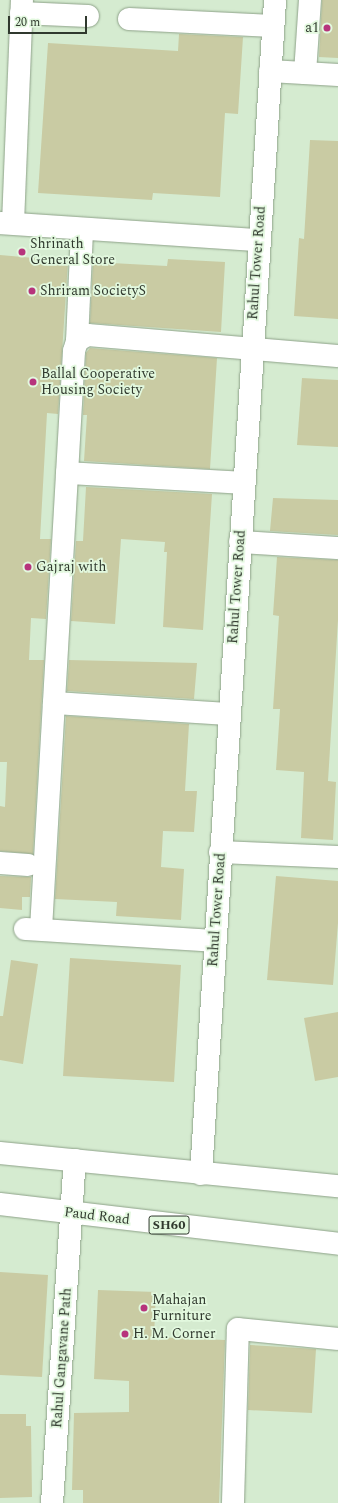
<!DOCTYPE html>
<style>
body{margin:0}
#map{position:relative;width:338px;height:1503px;overflow:hidden;background:#d5ebd0;font-family:Spectral,serif}
div>[style]{position:absolute}
[style*='--x']{left:calc(var(--x)*1px);top:calc(var(--y)*1px);width:calc(var(--w)*1px);rotate:calc(var(--a)*1deg)}
.building>*{inset:0;background:#c9cba3}
.roads{filter:drop-shadow(0 0 1px #8ea289) drop-shadow(0 0 1px #8ea289)}
.minor>*{height:22px;margin:-11px;padding:0 11px;transform-origin:11px;border-radius:11px;background:#fff}
.tertiary>*{height:22px;margin:-11px;padding:0 11px;transform-origin:11px;border-radius:11px;background:#fff}
.primary>*{height:22px;margin:-11px;padding:0 11px;transform-origin:11px;border-radius:11px;background:#fff}
.dots>*{width:11px;height:11px;translate:-50% -50%;box-sizing:border-box;border:2px solid #e2f8de;border-radius:50%}
span{translate:-50% -50%;white-space:nowrap;text-align:center;line-height:1.15;-webkit-text-stroke:3.5px #e2f8de;paint-order:stroke}
.shield-label span{padding:1px 3px;background:#e2f8de;border:1px solid;border-radius:3px;-webkit-text-stroke-width:0}
.shield-label{font-size:13px;color:#30392e;font-weight:700}
.poi-label{font-size:14px;color:#30392e}
.right{translate:-100% -50%;text-align:right}
.left{translate:0 -50%;text-align:left}
.street-label{font-size:14px;color:#30392e}
.scale{position:absolute;left:8px;top:16px;width:79px;height:18px;box-sizing:border-box;border:2px solid #30392e;border-top:0;padding-left:5px;font-size:12px;line-height:14px;white-space:nowrap;color:#30392e;-webkit-text-stroke:3px #e2f8de;paint-order:stroke}
</style>
<div id="map">
<div class="building">
<i style="clip-path:polygon(322px 0,338px 0,338px 58px,319px 57px)"></i>
<i style="clip-path:polygon(179px 34px,243px 37px,238px 114px,225px 113px,220px 197px,153px 193px,152px 200px,38px 193px,48px 43px,178px 51px)"></i>
<i style="clip-path:polygon(310px 140px,338px 141px,338px 319px,294px 316px,299px 238px,304px 239px)"></i>
<i style="clip-path:polygon(0 255px,68px 261px,58px 414px,47px 413px,40px 539px,51px 539px,46px 619px,31px 618px,29px 660px,44px 660px,33px 854px,0 851px,0 806px,5px 807px,7px 762px,0 762px)"></i>
<i style="clip-path:polygon(168px 259px,225px 262px,221px 332px,90px 323px,93px 262px,167px 266px)"></i>
<i style="clip-path:polygon(90px 348px,217px 358px,210px 469px,84px 461px,87px 415px,83px 415px,86px 353px)"></i>
<i style="clip-path:polygon(302px 378px,338px 380px,338px 447px,297px 445px)"></i>
<i style="clip-path:polygon(86px 487px,212px 494px,203px 630px,163px 627px,167px 552px,164px 552px,165px 542px,121px 539px,115px 624px,71px 621px,76px 541px,83px 541px)"></i>
<i style="clip-path:polygon(273px 498px,338px 500px,338px 535px,270px 531px)"></i>
<i style="clip-path:polygon(277px 557px,338px 560px,338px 620px,328px 781px,336px 782px,333px 840px,301px 838px,304px 772px,276px 770px,280px 709px,273px 709px,279px 616px,273px 615px)"></i>
<i style="clip-path:polygon(69px 660px,197px 663px,194px 699px,67px 691px)"></i>
<i style="clip-path:polygon(66px 716px,189px 724px,185px 791px,197px 791px,194px 832px,163px 831px,161px 867px,184px 869px,181px 920px,116px 916px,117px 902px,55px 899px)"></i>
<i style="clip-path:polygon(0 876px,31px 877px,30px 897px,22px 897px,22px 910px,0 908px)"></i>
<i style="clip-path:polygon(276px 876px,338px 881px,338px 923px,333px 985px,267px 980px)"></i>
<i style="clip-path:polygon(70px 958px,181px 965px,174px 1082px,63px 1076px)"></i>
<i style="clip-path:polygon(11px 960px,38px 964px,23px 1064px,0 1060px,0 1016px,3px 1016px)"></i>
<i style="clip-path:polygon(338px 1012px,338px 1077px,315px 1081px,304px 1018px)"></i>
<i style="clip-path:polygon(0 1272px,48px 1275px,42px 1377px,0 1375px)"></i>
<i style="clip-path:polygon(98px 1290px,156px 1292px,154px 1337px,225px 1340px,219px 1503px,83px 1503px,83px 1490px,72px 1490px,74px 1413px,129px 1412px,129px 1381px,94px 1379px)"></i>
<i style="clip-path:polygon(250px 1345px,316px 1349px,312px 1413px,248px 1410px)"></i>
<i style="clip-path:polygon(0 1414px,26px 1414px,26px 1426px,31px 1426px,32px 1497px,0 1498px)"></i>
</div>
<div class="roads">
<div class="minor">
<i style="--x:21;--y:13;--w:67;--a:2.6"></i>
<i style="--x:129;--y:19;--w:144;--a:2.8"></i>
<i style="--x:270;--y:71;--w:68;--a:3.4"></i>
<i style="--x:305;--y:73;--w:73;--a:-86.1"></i>
<i style="--x:0;--y:223;--w:260;--a:3.8"></i>
<i style="--x:13;--y:223;--w:223;--a:-87.7"></i>
<i style="--x:77;--y:341;--w:112;--a:-87.4"></i>
<i style="--x:67;--y:473;--w:177;--a:3.2"></i>
<i style="--x:240;--y:542;--w:98;--a:3.5"></i>
<i style="--x:54;--y:703;--w:175;--a:3.6"></i>
<i style="--x:220;--y:852;--w:118;--a:2.4"></i>
<i style="--x:0;--y:863;--w:28;--a:4"></i>
<i style="--x:25;--y:929;--w:190;--a:3.6"></i>
<i style="--x:41;--y:929;--w:579;--a:-86.73"></i>
<i style="--x:74;--y:351;--w:10;--a:-73"></i>
<i style="--x:77;--y:341;--w:12;--a:-31"></i>
<i style="--x:87;--y:335;--w:252;--a:4.8"></i>
<i style="--x:201;--y:1174;--w:1176;--a:-86.39"></i>
<i style="--x:233;--y:1503;--w:174;--a:-88.4"></i>
<i style="--x:238;--y:1329;--w:100;--a:5.7"></i>
</div>
<div class="tertiary">
<i style="--x:52;--y:1503;--w:344;--a:-86.2"></i>
</div>
<div class="primary">
<i style="--x:0;--y:1153;--w:340;--a:5.6"></i>
<i style="--x:0;--y:1204;--w:340;--a:6.7"></i>
</div>
</div>
<div class="dots">
<i style="left:327px;top:28px;background:#b7347c"></i>
<i style="left:22px;top:252px;background:#b7347c"></i>
<i style="left:32px;top:291px;background:#b7347c"></i>
<i style="left:33px;top:382px;background:#b7347c"></i>
<i style="left:28px;top:567px;background:#b7347c"></i>
<i style="left:144px;top:1308px;background:#b7347c"></i>
<i style="left:125px;top:1334px;background:#b7347c"></i>
</div>
<div class="shield-label">
<span style="left:169px;top:1225px">SH60</span>
</div>
<div class="poi-label">
<span class="right" style="left:319px;top:28px">a1</span>
<span class="left" style="left:30px;top:252px">Shrinath<br>General Store</span>
<span class="left" style="left:40px;top:291px">Shriram SocietyS</span>
<span class="left" style="left:41px;top:382px">Ballal Cooperative<br>Housing Society</span>
<span class="left" style="left:36px;top:567px">Gajraj with</span>
<span class="left" style="left:152px;top:1308px">Mahajan<br>Furniture</span>
<span class="left" style="left:133px;top:1334px">H. M. Corner</span>
</div>
<div class="street-label">
<span style="left:257px;top:263px;rotate:-86deg">Rahul Tower Road</span>
<span style="left:237px;top:587px;rotate:-86deg">Rahul Tower Road</span>
<span style="left:217px;top:910px;rotate:-86deg">Rahul Tower Road</span>
<span style="left:97px;top:1216px;rotate:7deg">Paud Road</span>
<span style="left:62px;top:1358px;rotate:-86deg">Rahul Gangavane Path</span>
</div>
<div class="scale">20 m</div>
</div>
